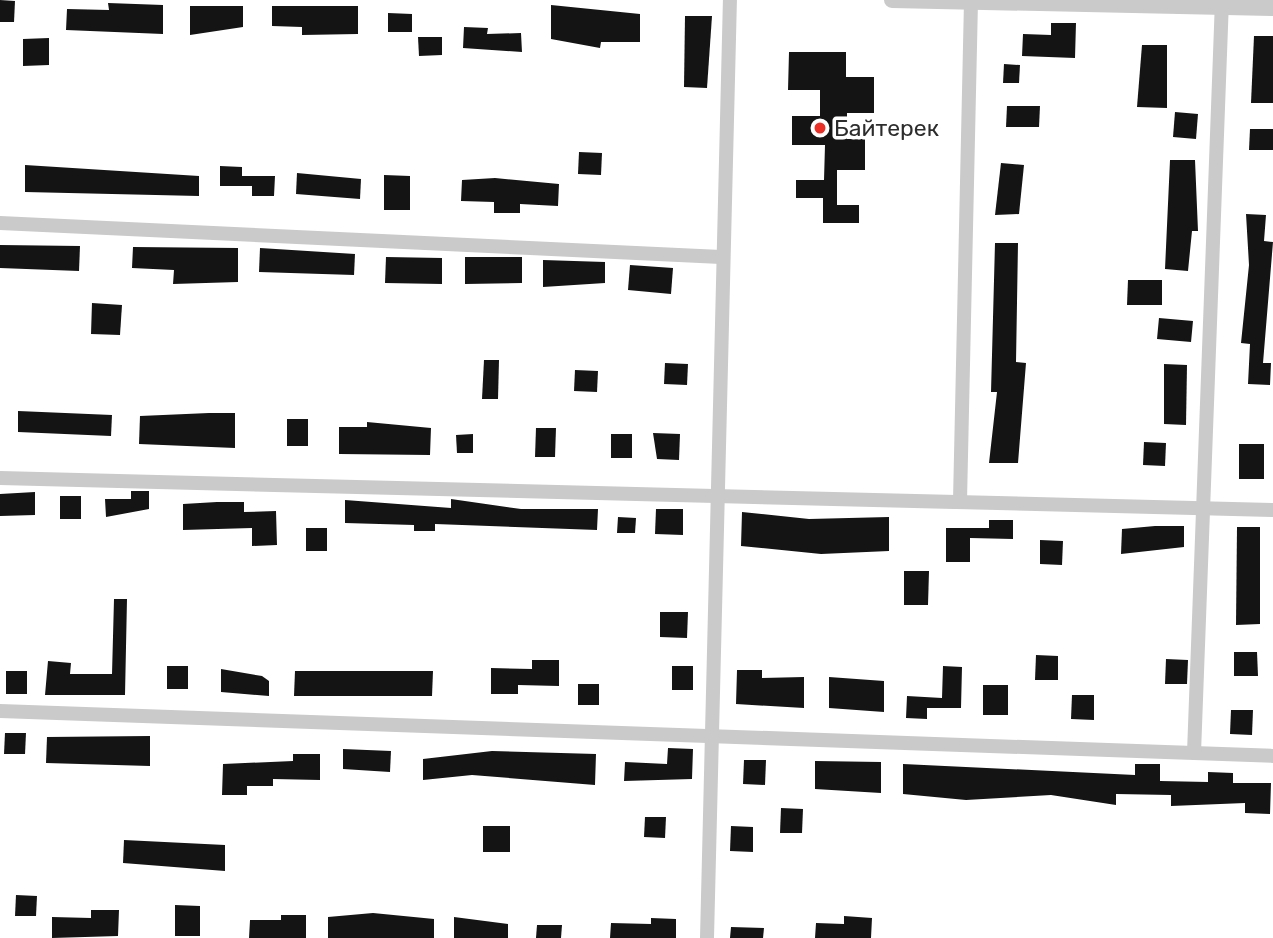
<!DOCTYPE html>
<meta charset="utf-8">
<style>
body{margin:0}
#map{position:relative;width:1273px;height:938px;overflow:hidden;background:#fff;font-family:Rubik,sans-serif}
div>[style]{position:absolute}
[style*='--x']{left:calc(var(--x)*1px);top:calc(var(--y)*1px);width:calc(var(--w)*1px);rotate:calc(var(--a)*1deg)}
.building>*{inset:0;background:#141414}
.minor>*{height:14px;margin:-7px;padding:0 7px;transform-origin:7px;border-radius:7px;background:#cacaca}
.tertiary>*{height:16px;margin:-8px;padding:0 8px;transform-origin:8px;border-radius:8px;background:#cacaca}
.dots>*{width:19px;height:19px;translate:-50% -50%;box-sizing:border-box;border:4px solid #fff;border-radius:50%}
span{translate:-50% -50%;white-space:nowrap;text-align:center;line-height:1.15;-webkit-text-stroke:7px #fff;paint-order:stroke}
.poi-label{font-size:23px;color:#2d2d2d}
.left{translate:0 -50%;text-align:left}
</style>
<div id="map">
<div class="building">
<i style="clip-path:polygon(0 0,15px 1px,14px 22px,0 22px)"></i>
<i style="clip-path:polygon(108px 3px,163px 5px,163px 34px,66px 30px,67px 9px,109px 10px)"></i>
<i style="clip-path:polygon(551px 5px,640px 14px,640px 42px,601px 42px,600px 48px,551px 39px)"></i>
<i style="clip-path:polygon(190px 6px,243px 6px,243px 27px,190px 35px)"></i>
<i style="clip-path:polygon(272px 6px,358px 6px,358px 34px,302px 35px,302px 27px,272px 26px)"></i>
<i style="clip-path:polygon(388px 13px,412px 14px,412px 32px,388px 32px)"></i>
<i style="clip-path:polygon(685px 16px,712px 16px,707px 88px,684px 87px)"></i>
<i style="clip-path:polygon(1051px 23px,1076px 23px,1075px 58px,1022px 56px,1023px 34px,1051px 35px)"></i>
<i style="clip-path:polygon(464px 27px,488px 28px,487px 34px,521px 33px,522px 52px,463px 48px)"></i>
<i style="clip-path:polygon(1254px 36px,1273px 36px,1273px 103px,1251px 103px)"></i>
<i style="clip-path:polygon(418px 37px,442px 37px,442px 55px,419px 56px)"></i>
<i style="clip-path:polygon(49px 38px,49px 65px,23px 66px,23px 39px)"></i>
<i style="clip-path:polygon(1142px 45px,1167px 45px,1167px 108px,1137px 107px)"></i>
<i style="clip-path:polygon(789px 52px,846px 52px,846px 77px,874px 77px,874px 113px,847px 113px,847px 139px,865px 139px,865px 170px,837px 170px,837px 205px,859px 205px,859px 223px,823px 223px,823px 198px,796px 198px,796px 180px,824px 180px,825px 145px,792px 145px,792px 116px,820px 116px,820px 90px,788px 90px)"></i>
<i style="clip-path:polygon(1004px 64px,1020px 65px,1019px 83px,1003px 83px)"></i>
<i style="clip-path:polygon(1007px 106px,1040px 106px,1039px 127px,1006px 127px)"></i>
<i style="clip-path:polygon(1175px 112px,1198px 114px,1196px 139px,1173px 137px)"></i>
<i style="clip-path:polygon(1250px 129px,1273px 129px,1273px 150px,1249px 150px)"></i>
<i style="clip-path:polygon(579px 152px,602px 153px,601px 175px,578px 174px)"></i>
<i style="clip-path:polygon(1170px 160px,1195px 160px,1198px 231px,1192px 231px,1188px 271px,1165px 269px)"></i>
<i style="clip-path:polygon(1001px 163px,1024px 165px,1019px 214px,995px 215px)"></i>
<i style="clip-path:polygon(25px 165px,199px 176px,199px 196px,25px 192px)"></i>
<i style="clip-path:polygon(220px 166px,242px 167px,242px 176px,275px 176px,274px 196px,252px 196px,252px 186px,220px 186px)"></i>
<i style="clip-path:polygon(297px 173px,361px 179px,360px 199px,296px 194px)"></i>
<i style="clip-path:polygon(384px 175px,410px 176px,410px 210px,384px 210px)"></i>
<i style="clip-path:polygon(495px 178px,559px 184px,558px 206px,520px 204px,520px 213px,494px 213px,494px 202px,461px 201px,462px 180px)"></i>
<i style="clip-path:polygon(1246px 214px,1266px 215px,1264px 241px,1273px 242px,1263px 363px,1271px 363px,1270px 385px,1248px 384px,1250px 344px,1241px 343px,1249px 265px)"></i>
<i style="clip-path:polygon(995px 243px,1018px 243px,1016px 362px,1026px 363px,1018px 463px,989px 463px,997px 392px,991px 392px)"></i>
<i style="clip-path:polygon(0 245px,80px 246px,79px 271px,0 268px)"></i>
<i style="clip-path:polygon(133px 247px,238px 248px,238px 282px,173px 284px,174px 270px,132px 268px)"></i>
<i style="clip-path:polygon(260px 248px,355px 254px,354px 275px,259px 272px)"></i>
<i style="clip-path:polygon(386px 257px,442px 258px,442px 284px,385px 283px)"></i>
<i style="clip-path:polygon(465px 257px,522px 257px,522px 283px,465px 284px)"></i>
<i style="clip-path:polygon(543px 260px,605px 262px,605px 283px,543px 287px)"></i>
<i style="clip-path:polygon(630px 265px,673px 268px,671px 294px,628px 290px)"></i>
<i style="clip-path:polygon(1128px 280px,1162px 280px,1162px 305px,1127px 305px)"></i>
<i style="clip-path:polygon(92px 303px,122px 305px,120px 335px,91px 334px)"></i>
<i style="clip-path:polygon(1159px 318px,1193px 321px,1191px 342px,1157px 339px)"></i>
<i style="clip-path:polygon(484px 360px,499px 360px,498px 399px,482px 399px)"></i>
<i style="clip-path:polygon(665px 363px,688px 364px,687px 385px,664px 384px)"></i>
<i style="clip-path:polygon(1164px 364px,1187px 365px,1186px 425px,1164px 424px)"></i>
<i style="clip-path:polygon(575px 370px,598px 371px,597px 392px,574px 391px)"></i>
<i style="clip-path:polygon(18px 411px,112px 415px,111px 436px,18px 432px)"></i>
<i style="clip-path:polygon(209px 413px,235px 413px,235px 448px,139px 444px,140px 416px)"></i>
<i style="clip-path:polygon(287px 419px,308px 419px,308px 446px,287px 446px)"></i>
<i style="clip-path:polygon(367px 422px,431px 428px,430px 455px,339px 454px,339px 427px,367px 427px)"></i>
<i style="clip-path:polygon(536px 428px,556px 428px,555px 457px,535px 457px)"></i>
<i style="clip-path:polygon(653px 433px,680px 434px,679px 460px,657px 459px)"></i>
<i style="clip-path:polygon(473px 434px,473px 453px,457px 453px,456px 435px)"></i>
<i style="clip-path:polygon(611px 434px,632px 434px,632px 458px,611px 458px)"></i>
<i style="clip-path:polygon(1144px 442px,1166px 443px,1165px 466px,1143px 465px)"></i>
<i style="clip-path:polygon(1239px 444px,1264px 444px,1264px 479px,1239px 479px)"></i>
<i style="clip-path:polygon(131px 491px,149px 491px,149px 509px,106px 517px,105px 499px,131px 499px)"></i>
<i style="clip-path:polygon(35px 492px,35px 515px,0 516px,0 494px)"></i>
<i style="clip-path:polygon(60px 496px,81px 496px,81px 519px,60px 519px)"></i>
<i style="clip-path:polygon(451px 499px,521px 509px,598px 509px,597px 530px,435px 524px,435px 531px,414px 531px,414px 525px,345px 523px,345px 500px,451px 508px)"></i>
<i style="clip-path:polygon(217px 502px,244px 502px,244px 512px,276px 511px,277px 545px,252px 546px,252px 528px,183px 530px,183px 504px)"></i>
<i style="clip-path:polygon(656px 509px,683px 509px,683px 535px,655px 534px)"></i>
<i style="clip-path:polygon(742px 512px,809px 519px,889px 517px,889px 551px,821px 554px,741px 546px)"></i>
<i style="clip-path:polygon(618px 517px,636px 518px,635px 533px,617px 533px)"></i>
<i style="clip-path:polygon(989px 520px,1013px 520px,1013px 539px,970px 538px,970px 562px,946px 562px,946px 528px,989px 528px)"></i>
<i style="clip-path:polygon(1155px 526px,1184px 526px,1184px 547px,1121px 554px,1122px 529px)"></i>
<i style="clip-path:polygon(1237px 527px,1260px 527px,1260px 624px,1236px 625px)"></i>
<i style="clip-path:polygon(306px 528px,327px 528px,327px 551px,306px 551px)"></i>
<i style="clip-path:polygon(1040px 540px,1063px 541px,1062px 565px,1040px 564px)"></i>
<i style="clip-path:polygon(904px 571px,929px 571px,928px 605px,904px 605px)"></i>
<i style="clip-path:polygon(114px 599px,127px 599px,125px 695px,45px 695px,48px 661px,71px 663px,70px 674px,112px 674px)"></i>
<i style="clip-path:polygon(660px 612px,688px 612px,687px 638px,660px 637px)"></i>
<i style="clip-path:polygon(1234px 652px,1257px 652px,1258px 676px,1234px 676px)"></i>
<i style="clip-path:polygon(1036px 655px,1058px 656px,1058px 680px,1035px 680px)"></i>
<i style="clip-path:polygon(1166px 659px,1188px 660px,1187px 684px,1165px 684px)"></i>
<i style="clip-path:polygon(532px 660px,559px 660px,559px 686px,518px 685px,518px 694px,491px 694px,491px 668px,532px 669px)"></i>
<i style="clip-path:polygon(167px 666px,188px 666px,188px 689px,167px 689px)"></i>
<i style="clip-path:polygon(672px 666px,693px 666px,693px 690px,672px 690px)"></i>
<i style="clip-path:polygon(943px 666px,962px 667px,961px 708px,927px 708px,927px 719px,906px 718px,907px 696px,942px 698px)"></i>
<i style="clip-path:polygon(221px 669px,262px 676px,269px 681px,269px 696px,221px 692px)"></i>
<i style="clip-path:polygon(737px 670px,762px 670px,762px 678px,804px 677px,804px 708px,736px 704px)"></i>
<i style="clip-path:polygon(6px 671px,27px 671px,27px 694px,6px 694px)"></i>
<i style="clip-path:polygon(295px 671px,433px 671px,432px 696px,294px 696px)"></i>
<i style="clip-path:polygon(829px 677px,884px 681px,884px 712px,829px 708px)"></i>
<i style="clip-path:polygon(578px 684px,599px 684px,599px 705px,578px 705px)"></i>
<i style="clip-path:polygon(983px 685px,1008px 685px,1008px 715px,983px 715px)"></i>
<i style="clip-path:polygon(1072px 695px,1094px 695px,1094px 720px,1071px 719px)"></i>
<i style="clip-path:polygon(1231px 710px,1253px 710px,1252px 735px,1230px 734px)"></i>
<i style="clip-path:polygon(5px 733px,26px 733px,25px 754px,4px 754px)"></i>
<i style="clip-path:polygon(150px 736px,150px 766px,46px 763px,47px 737px)"></i>
<i style="clip-path:polygon(668px 748px,693px 749px,692px 779px,624px 781px,625px 762px,667px 764px)"></i>
<i style="clip-path:polygon(343px 749px,391px 751px,390px 772px,343px 769px)"></i>
<i style="clip-path:polygon(492px 751px,596px 754px,595px 785px,472px 775px,423px 780px,423px 759px)"></i>
<i style="clip-path:polygon(293px 754px,320px 754px,320px 780px,273px 779px,273px 786px,247px 786px,247px 795px,222px 795px,223px 764px,293px 761px)"></i>
<i style="clip-path:polygon(744px 760px,766px 760px,765px 785px,743px 784px)"></i>
<i style="clip-path:polygon(815px 761px,881px 762px,881px 793px,815px 789px)"></i>
<i style="clip-path:polygon(903px 764px,1135px 775px,1135px 764px,1160px 764px,1160px 781px,1208px 782px,1208px 772px,1233px 773px,1233px 783px,1271px 783px,1270px 814px,1245px 813px,1245px 803px,1171px 806px,1171px 795px,1116px 794px,1116px 805px,1051px 795px,966px 800px,903px 794px)"></i>
<i style="clip-path:polygon(781px 808px,803px 809px,802px 833px,780px 833px)"></i>
<i style="clip-path:polygon(645px 817px,666px 817px,665px 838px,644px 837px)"></i>
<i style="clip-path:polygon(483px 826px,510px 826px,510px 852px,483px 852px)"></i>
<i style="clip-path:polygon(731px 826px,753px 827px,753px 852px,730px 851px)"></i>
<i style="clip-path:polygon(124px 840px,225px 845px,225px 871px,123px 863px)"></i>
<i style="clip-path:polygon(16px 895px,37px 896px,36px 916px,15px 916px)"></i>
<i style="clip-path:polygon(175px 905px,200px 906px,200px 936px,175px 936px)"></i>
<i style="clip-path:polygon(91px 910px,119px 910px,118px 936px,52px 938px,52px 917px,91px 918px)"></i>
<i style="clip-path:polygon(373px 913px,434px 919px,434px 938px,328px 938px,328px 917px)"></i>
<i style="clip-path:polygon(281px 915px,306px 915px,306px 938px,249px 938px,250px 920px,281px 920px)"></i>
<i style="clip-path:polygon(844px 916px,872px 918px,871px 938px,815px 938px,816px 923px,844px 924px)"></i>
<i style="clip-path:polygon(454px 917px,508px 924px,508px 938px,454px 938px)"></i>
<i style="clip-path:polygon(651px 918px,676px 919px,676px 938px,610px 938px,611px 923px,651px 924px)"></i>
<i style="clip-path:polygon(537px 925px,562px 925px,561px 938px,536px 938px)"></i>
<i style="clip-path:polygon(731px 927px,764px 928px,763px 938px,730px 938px)"></i>
</div>
<div class="minor">
<i style="--x:0;--y:223;--w:722;--a:2.7"></i>
<i style="--x:0;--y:478;--w:1273;--a:1.44"></i>
<i style="--x:960;--y:501;--w:501;--a:-88.74"></i>
<i style="--x:0;--y:711;--w:1274;--a:2.02"></i>
<i style="--x:1194;--y:753;--w:754;--a:-87.87"></i>
<i style="--x:707;--y:938;--w:938;--a:-88.6"></i>
</div>
<div class="tertiary">
<i style="--x:892;--y:0;--w:381;--a:1.2"></i>
</div>
<div class="dots">
<i style="left:820px;top:128px;background:#eb2f27"></i>
</div>
<div class="poi-label">
<span class="left" style="left:834px;top:128px">Байтерек</span>
</div>
</div>
